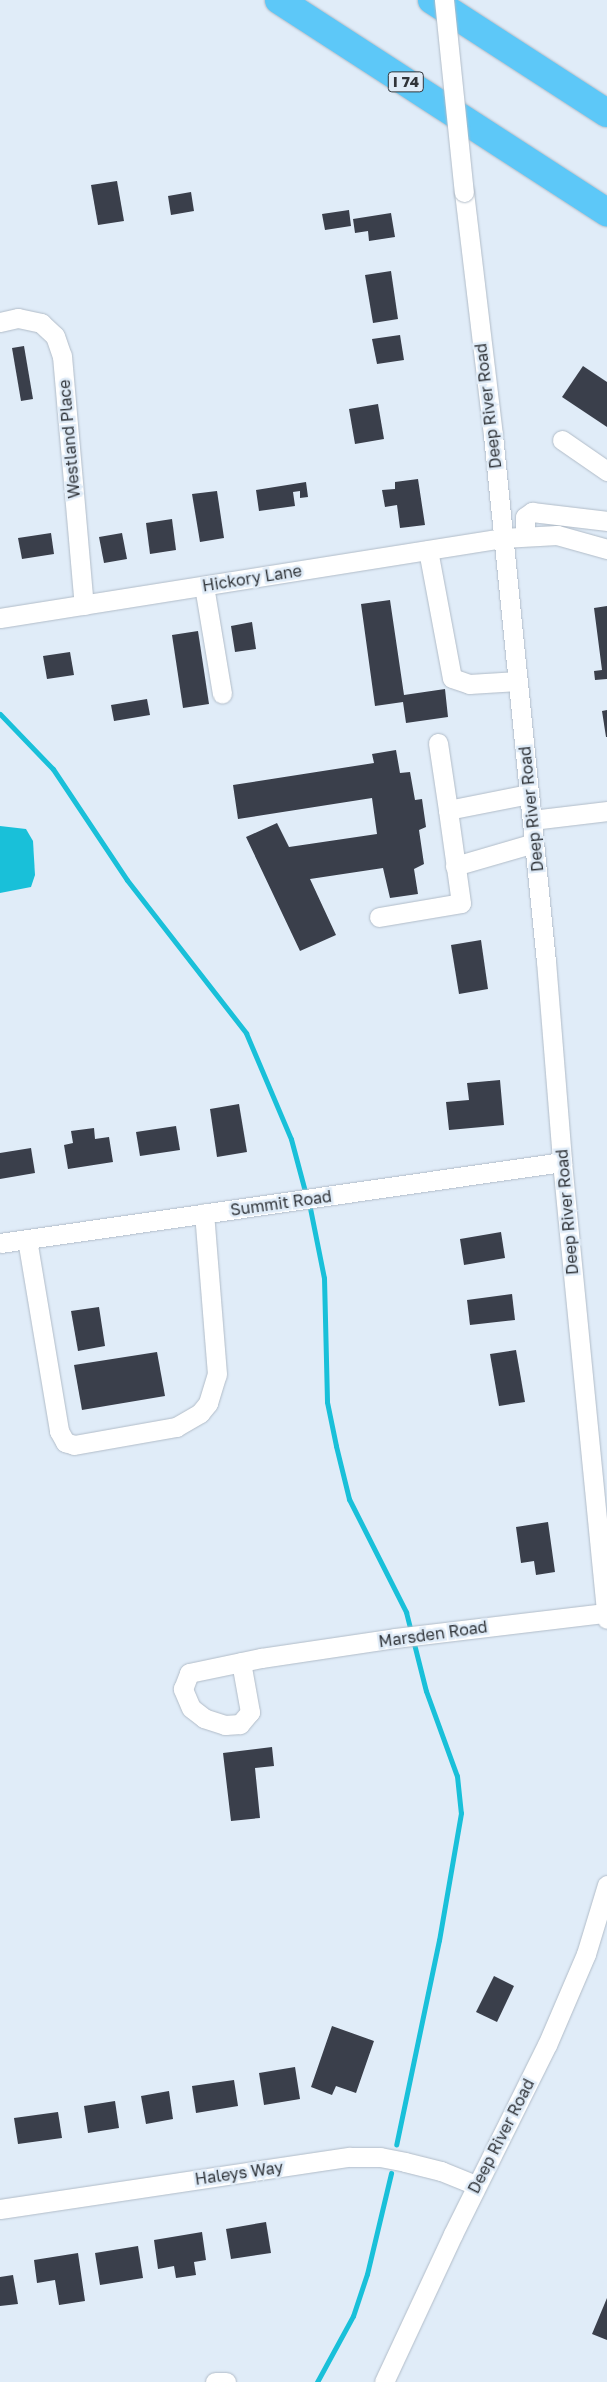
<!DOCTYPE html>
<style>
body{margin:0}
#map{position:relative;width:607px;height:2382px;overflow:hidden;background:#e0ecf8;font-family:"Golos Text",sans-serif}
div>[style]{position:absolute}
[style*='--x']{left:calc(var(--x)*1px);top:calc(var(--y)*1px);width:calc(var(--w)*1px);rotate:calc(var(--a)*1deg)}
.water>*{inset:0;background:#19c0d9}
.stream>*{height:5px;margin:-2.5px;padding:0 2.5px;transform-origin:2.5px;border-radius:2.5px;background:#19c0d9}
.building>*{inset:0;background:#3a3f4b}
.roads{filter:drop-shadow(0 0 1px #b1bcc8) drop-shadow(0 0 1px #b1bcc8)}
.minor>*{height:19px;margin:-9.5px;padding:0 9.5px;transform-origin:9.5px;border-radius:9.5px;background:#fff}
.highway>*{height:28px;margin:-14px;padding:0 14px;transform-origin:14px;border-radius:14px;background:#5dc8f8}
.bridges{filter:drop-shadow(0 0 1px #b1bcc8) drop-shadow(0 0 1px #b1bcc8)}
.minor-bridge>*{height:19px;margin:-9.5px;padding:0 9.5px;transform-origin:9.5px;border-radius:9.5px;background:#fff}
span{translate:-50% -50%;white-space:nowrap;text-align:center;line-height:1.15;-webkit-text-stroke:5px #e0ecf8;paint-order:stroke}
.shield-label span{padding:1px 4px;background:#e0ecf8;border:1px solid;border-radius:4px;-webkit-text-stroke-width:0}
.shield-label{font-size:15px;color:#31353a;font-weight:700}
.street-label{font-size:16px;color:#31353a}
</style>
<div id="map">
<div class="water">
<i style="clip-path:polygon(0 826px,26px 829px,33px 841px,35px 875px,31px 887px,0 893px)"></i>
</div>
<div class="stream">
<i style="--x:0;--y:714;--w:76;--a:46.1"></i>
<i style="--x:53;--y:769;--w:133;--a:56.3"></i>
<i style="--x:127;--y:880;--w:194;--a:52.1"></i>
<i style="--x:246;--y:1033;--w:115;--a:67"></i>
<i style="--x:291;--y:1139;--w:58;--a:75"></i>
<i style="--x:309;--y:1203;--w:76;--a:78.7"></i>
<i style="--x:324;--y:1278;--w:124;--a:88.6"></i>
<i style="--x:327;--y:1402;--w:45;--a:78.4"></i>
<i style="--x:336;--y:1446;--w:55;--a:76.2"></i>
<i style="--x:349;--y:1499;--w:127;--a:63.2"></i>
<i style="--x:406;--y:1612;--w:81;--a:75.8"></i>
<i style="--x:426;--y:1691;--w:90;--a:70"></i>
<i style="--x:457;--y:1776;--w:37;--a:84"></i>
<i style="--x:461;--y:1813;--w:129;--a:99.8"></i>
<i style="--x:439;--y:1940;--w:209;--a:101.8"></i>
<i style="--x:317;--y:2382;--w:75;--a:-61.4"></i>
<i style="--x:353;--y:2316;--w:44;--a:-71.6"></i>
<i style="--x:367;--y:2274;--w:104;--a:-76.6"></i>
</div>
<div class="building">
<i style="clip-path:polygon(117px 181px,124px 221px,98px 225px,91px 185px)"></i>
<i style="clip-path:polygon(191px 192px,194px 211px,171px 215px,168px 196px)"></i>
<i style="clip-path:polygon(349px 210px,351px 226px,325px 230px,322px 214px)"></i>
<i style="clip-path:polygon(391px 213px,395px 237px,369px 241px,368px 231px,355px 233px,353px 219px)"></i>
<i style="clip-path:polygon(391px 271px,398px 319px,373px 323px,365px 275px)"></i>
<i style="clip-path:polygon(400px 335px,404px 360px,377px 364px,372px 339px)"></i>
<i style="clip-path:polygon(24px 346px,33px 399px,21px 401px,12px 348px)"></i>
<i style="clip-path:polygon(583px 366px,607px 382px,607px 427px,562px 397px)"></i>
<i style="clip-path:polygon(378px 404px,384px 439px,355px 444px,349px 409px)"></i>
<i style="clip-path:polygon(418px 479px,425px 525px,400px 528px,397px 505px,385px 507px,382px 490px,395px 489px,395px 482px)"></i>
<i style="clip-path:polygon(306px 482px,308px 497px,300px 498px,300px 491px,293px 492px,295px 506px,259px 511px,256px 490px)"></i>
<i style="clip-path:polygon(217px 491px,224px 538px,200px 542px,192px 494px)"></i>
<i style="clip-path:polygon(172px 519px,176px 550px,150px 554px,146px 523px)"></i>
<i style="clip-path:polygon(51px 533px,54px 554px,22px 559px,18px 538px)"></i>
<i style="clip-path:polygon(122px 533px,127px 559px,104px 563px,99px 537px)"></i>
<i style="clip-path:polygon(390px 600px,404px 695px,445px 689px,448px 717px,406px 723px,403px 702px,375px 706px,361px 604px)"></i>
<i style="clip-path:polygon(607px 606px,607px 679px,595px 680px,594px 671px,602px 670px,594px 608px)"></i>
<i style="clip-path:polygon(252px 622px,256px 649px,235px 652px,231px 626px)"></i>
<i style="clip-path:polygon(198px 631px,209px 704px,183px 708px,172px 635px)"></i>
<i style="clip-path:polygon(70px 652px,74px 675px,47px 679px,43px 656px)"></i>
<i style="clip-path:polygon(147px 699px,150px 715px,114px 721px,111px 705px)"></i>
<i style="clip-path:polygon(607px 710px,607px 737px,606px 737px,602px 711px)"></i>
<i style="clip-path:polygon(396px 750px,400px 773px,410px 772px,415px 800px,422px 799px,426px 827px,419px 830px,424px 864px,414px 869px,418px 894px,390px 898px,383px 868px,310px 879px,336px 935px,300px 951px,246px 837px,277px 823px,289px 847px,377px 834px,372px 798px,238px 819px,233px 785px,374px 763px,372px 754px)"></i>
<i style="clip-path:polygon(481px 940px,488px 989px,459px 994px,451px 945px)"></i>
<i style="clip-path:polygon(500px 1080px,504px 1125px,449px 1130px,446px 1102px,469px 1100px,467px 1083px)"></i>
<i style="clip-path:polygon(239px 1104px,247px 1152px,217px 1157px,210px 1109px)"></i>
<i style="clip-path:polygon(176px 1126px,180px 1150px,140px 1156px,136px 1132px)"></i>
<i style="clip-path:polygon(94px 1128px,95px 1139px,109px 1137px,113px 1162px,68px 1169px,64px 1145px,73px 1143px,71px 1131px)"></i>
<i style="clip-path:polygon(31px 1148px,35px 1173px,0 1179px,0 1153px)"></i>
<i style="clip-path:polygon(501px 1232px,505px 1258px,464px 1265px,460px 1239px)"></i>
<i style="clip-path:polygon(512px 1294px,515px 1320px,470px 1325px,467px 1300px)"></i>
<i style="clip-path:polygon(99px 1307px,105px 1346px,78px 1351px,71px 1311px)"></i>
<i style="clip-path:polygon(516px 1350px,525px 1402px,499px 1406px,490px 1354px)"></i>
<i style="clip-path:polygon(157px 1352px,165px 1396px,82px 1410px,74px 1365px)"></i>
<i style="clip-path:polygon(548px 1522px,555px 1572px,536px 1575px,534px 1561px,521px 1563px,516px 1527px)"></i>
<i style="clip-path:polygon(272px 1747px,274px 1766px,255px 1768px,260px 1818px,231px 1821px,223px 1753px)"></i>
<i style="clip-path:polygon(494px 1976px,514px 1986px,497px 2022px,476px 2012px)"></i>
<i style="clip-path:polygon(332px 2026px,374px 2041px,356px 2093px,336px 2086px,332px 2095px,311px 2087px)"></i>
<i style="clip-path:polygon(295px 2067px,300px 2099px,264px 2105px,259px 2073px)"></i>
<i style="clip-path:polygon(234px 2080px,238px 2106px,196px 2113px,192px 2086px)"></i>
<i style="clip-path:polygon(169px 2091px,173px 2119px,146px 2124px,141px 2096px)"></i>
<i style="clip-path:polygon(115px 2101px,119px 2128px,88px 2133px,84px 2106px)"></i>
<i style="clip-path:polygon(58px 2112px,62px 2138px,18px 2144px,14px 2118px)"></i>
<i style="clip-path:polygon(266px 2222px,271px 2253px,231px 2259px,226px 2229px)"></i>
<i style="clip-path:polygon(202px 2232px,206px 2260px,194px 2262px,196px 2275px,176px 2278px,174px 2266px,158px 2269px,154px 2240px)"></i>
<i style="clip-path:polygon(138px 2246px,143px 2278px,100px 2285px,95px 2253px)"></i>
<i style="clip-path:polygon(78px 2253px,85px 2301px,59px 2305px,55px 2280px,37px 2283px,34px 2260px)"></i>
<i style="clip-path:polygon(13px 2275px,18px 2304px,0 2306px,0 2277px)"></i>
<i style="clip-path:polygon(607px 2298px,607px 2340px,592px 2334px)"></i>
</div>
<div class="roads">
<div class="minor">
<i style="--x:464;--y:192;--w:245;--a:83.2"></i>
<i style="--x:493;--y:435;--w:529;--a:84.25"></i>
<i style="--x:546;--y:961;--w:202;--a:85.4"></i>
<i style="--x:562;--y:1162;--w:459;--a:84.4"></i>
<i style="--x:0;--y:322;--w:18;--a:-13"></i>
<i style="--x:18;--y:318;--w:24;--a:12"></i>
<i style="--x:41;--y:323;--w:19;--a:43"></i>
<i style="--x:55;--y:336;--w:21;--a:71"></i>
<i style="--x:62;--y:356;--w:250;--a:85"></i>
<i style="--x:562;--y:440;--w:55;--a:34.6"></i>
<i style="--x:525;--y:535;--w:18;--a:-90"></i>
<i style="--x:525;--y:517;--w:9;--a:-36"></i>
<i style="--x:532;--y:512;--w:76;--a:6.8"></i>
<i style="--x:428;--y:550;--w:130;--a:79.4"></i>
<i style="--x:452;--y:678;--w:18;--a:19"></i>
<i style="--x:469;--y:684;--w:49;--a:-3.5"></i>
<i style="--x:204;--y:586;--w:109;--a:80.5"></i>
<i style="--x:0;--y:618;--w:509;--a:-9.04"></i>
<i style="--x:503;--y:538;--w:54;--a:-3.2"></i>
<i style="--x:557;--y:535;--w:52;--a:15.6"></i>
<i style="--x:438;--y:743;--w:68;--a:81.5"></i>
<i style="--x:448;--y:810;--w:83;--a:-11.2"></i>
<i style="--x:532;--y:820;--w:76;--a:-6.8"></i>
<i style="--x:455;--y:866;--w:82;--a:-16.2"></i>
<i style="--x:379;--y:917;--w:83;--a:-9.7"></i>
<i style="--x:461;--y:903;--w:94;--a:-98"></i>
<i style="--x:27;--y:1239;--w:195;--a:80.5"></i>
<i style="--x:59;--y:1431;--w:13;--a:61"></i>
<i style="--x:65;--y:1442;--w:9;--a:18"></i>
<i style="--x:74;--y:1445;--w:104;--a:-10"></i>
<i style="--x:176;--y:1427;--w:28;--a:-30"></i>
<i style="--x:200;--y:1413;--w:13;--a:-51"></i>
<i style="--x:208;--y:1403;--w:30;--a:-73"></i>
<i style="--x:217;--y:1374;--w:161;--a:-94.6"></i>
<i style="--x:0;--y:1243;--w:568;--a:-8.2"></i>
<i style="--x:241;--y:1662;--w:51;--a:79.8"></i>
<i style="--x:250;--y:1712;--w:16;--a:130"></i>
<i style="--x:240;--y:1724;--w:15;--a:176"></i>
<i style="--x:225;--y:1725;--w:22;--a:-162"></i>
<i style="--x:204;--y:1718;--w:16;--a:-142"></i>
<i style="--x:191;--y:1708;--w:21;--a:-113"></i>
<i style="--x:183;--y:1689;--w:17;--a:-69"></i>
<i style="--x:189;--y:1673;--w:74;--a:-11.8"></i>
<i style="--x:261;--y:1658;--w:135;--a:-8.5"></i>
<i style="--x:395;--y:1638;--w:212;--a:-6.8"></i>
<i style="--x:0;--y:2209;--w:354;--a:-8.5"></i>
<i style="--x:350;--y:2157;--w:30;--a:0"></i>
<i style="--x:380;--y:2157;--w:25;--a:11"></i>
<i style="--x:405;--y:2162;--w:37;--a:14"></i>
<i style="--x:441;--y:2171;--w:38;--a:22"></i>
<i style="--x:215;--y:2382;--w:11;--a:0"></i>
<i style="--x:384;--y:2382;--w:163;--a:-65"></i>
<i style="--x:453;--y:2234;--w:211;--a:-63.6"></i>
<i style="--x:547;--y:2045;--w:99;--a:-66.8"></i>
<i style="--x:586;--y:1954;--w:72;--a:-73.1"></i>
</div>
<div class="highway">
<i style="--x:279;--y:0;--w:391;--a:32.9"></i>
<i style="--x:432;--y:0;--w:208;--a:32.9"></i>
</div>
</div>
<div class="bridges">
<div class="minor-bridge">
<i style="--x:444;--y:0;--w:193;--a:84.1"></i>
</div>
</div>
<div class="shield-label">
<span style="left:406px;top:82px">I 74</span>
</div>
<div class="street-label">
<span style="left:488px;top:406px;rotate:-97deg">Deep River Road</span>
<span style="left:69px;top:439px;rotate:-95deg">Westland Place</span>
<span style="left:252px;top:578px;rotate:-9deg">Hickory Lane</span>
<span style="left:531px;top:809px;rotate:-96deg">Deep River Road</span>
<span style="left:281px;top:1203px;rotate:-8deg">Summit Road</span>
<span style="left:567px;top:1212px;rotate:-95deg">Deep River Road</span>
<span style="left:433px;top:1634px;rotate:-8deg">Marsden Road</span>
<span style="left:501px;top:2136px;rotate:-63deg">Deep River Road</span>
<span style="left:239px;top:2173px;rotate:-8deg">Haleys Way</span>
</div>
</div>
